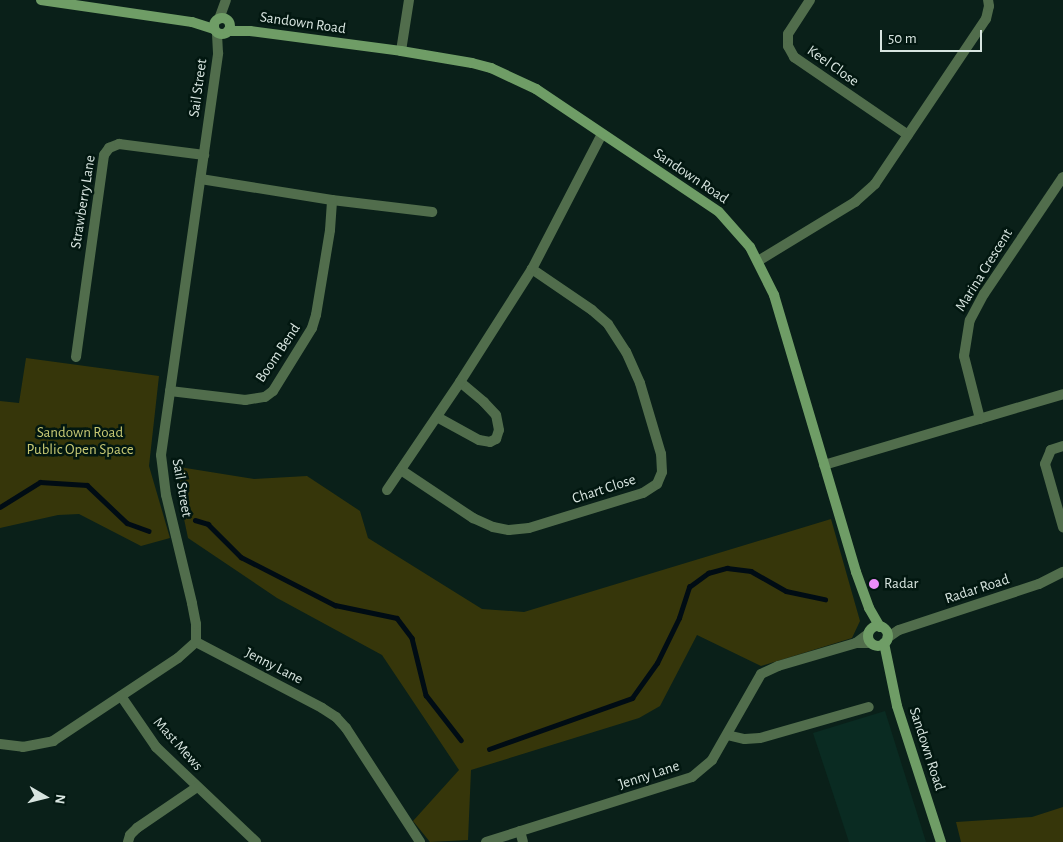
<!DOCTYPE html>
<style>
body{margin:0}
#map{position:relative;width:1063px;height:842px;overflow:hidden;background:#0a2019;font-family:"Alegreya Sans",sans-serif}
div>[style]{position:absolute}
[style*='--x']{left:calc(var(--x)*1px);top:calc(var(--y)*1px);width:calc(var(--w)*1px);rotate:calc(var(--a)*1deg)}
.built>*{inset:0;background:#0a2b22}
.green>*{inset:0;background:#36360a}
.stream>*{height:4.5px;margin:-2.25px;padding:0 2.25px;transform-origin:2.25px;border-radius:2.25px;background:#000c14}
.street>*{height:10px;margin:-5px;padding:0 5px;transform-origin:5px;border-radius:5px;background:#516d4c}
.secondary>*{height:10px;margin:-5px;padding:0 5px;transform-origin:5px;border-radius:5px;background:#6f9d66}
.secondary>.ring{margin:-5px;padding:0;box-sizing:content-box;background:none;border:10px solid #6f9d66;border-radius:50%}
.dots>*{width:14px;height:14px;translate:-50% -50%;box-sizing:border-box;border:2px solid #021710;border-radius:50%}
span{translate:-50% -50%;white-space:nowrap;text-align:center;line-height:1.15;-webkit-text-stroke:5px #021710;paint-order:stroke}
.street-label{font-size:15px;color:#d8e5e0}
.park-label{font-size:15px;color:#c7c974}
.poi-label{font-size:15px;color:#d8e5e0}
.left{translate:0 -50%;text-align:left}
.north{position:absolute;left:20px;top:772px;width:50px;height:50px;-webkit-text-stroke:4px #021710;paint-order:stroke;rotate:98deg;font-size:14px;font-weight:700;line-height:20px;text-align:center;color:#d8e5e0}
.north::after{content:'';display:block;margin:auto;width:18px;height:22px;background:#d8e5e0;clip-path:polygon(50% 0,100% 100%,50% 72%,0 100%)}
.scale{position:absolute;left:880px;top:30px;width:102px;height:22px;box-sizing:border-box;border:2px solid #d8e5e0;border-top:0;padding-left:6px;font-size:15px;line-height:18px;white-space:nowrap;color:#d8e5e0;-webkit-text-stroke:4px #021710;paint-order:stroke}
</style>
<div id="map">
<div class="built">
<i style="clip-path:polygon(885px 711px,926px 842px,849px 842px,813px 733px)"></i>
</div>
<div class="green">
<i style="clip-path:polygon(26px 358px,159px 376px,149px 466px,170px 538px,141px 546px,79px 514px,58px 515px,0 528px,0 401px,19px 403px)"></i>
<i style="clip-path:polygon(173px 466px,254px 479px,307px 476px,360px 511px,368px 538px,482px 609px,524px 612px,831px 519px,860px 621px,852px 638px,761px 666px,697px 635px,660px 706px,639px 718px,471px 770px,468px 840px,430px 842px,413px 821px,459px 770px,382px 655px,277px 598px,188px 538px)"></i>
<i style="clip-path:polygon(1063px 807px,1063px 842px,961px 842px,956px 822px,1032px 817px)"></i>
</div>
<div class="stream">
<i style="--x:0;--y:507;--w:47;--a:-32"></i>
<i style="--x:40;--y:482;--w:47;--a:3.7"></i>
<i style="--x:87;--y:485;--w:55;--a:43.5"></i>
<i style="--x:127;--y:523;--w:23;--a:20"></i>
<i style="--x:195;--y:520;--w:14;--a:17"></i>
<i style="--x:208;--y:524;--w:47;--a:45"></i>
<i style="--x:241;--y:557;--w:106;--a:27.1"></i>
<i style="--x:335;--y:605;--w:63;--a:11.8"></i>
<i style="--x:397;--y:618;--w:25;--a:53"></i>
<i style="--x:412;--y:638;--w:59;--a:76.2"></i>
<i style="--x:426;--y:695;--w:57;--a:52.1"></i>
<i style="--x:489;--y:749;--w:152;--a:-19.6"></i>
<i style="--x:632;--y:698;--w:43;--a:-54.5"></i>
<i style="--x:657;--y:663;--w:50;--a:-63.9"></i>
<i style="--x:679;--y:618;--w:33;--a:-72"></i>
<i style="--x:689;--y:587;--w:24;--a:-36"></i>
<i style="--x:708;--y:573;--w:20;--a:-15"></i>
<i style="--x:727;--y:568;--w:24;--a:7"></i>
<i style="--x:751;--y:571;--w:40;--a:29.7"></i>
<i style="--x:786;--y:591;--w:40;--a:12"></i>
</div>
<div class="street">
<i style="--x:810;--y:0;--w:40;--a:122.9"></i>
<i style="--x:788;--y:34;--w:12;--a:90"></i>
<i style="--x:788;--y:46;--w:13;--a:61"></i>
<i style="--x:794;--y:57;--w:138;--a:34.4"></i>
<i style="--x:219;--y:19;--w:20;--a:-70"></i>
<i style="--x:401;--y:51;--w:52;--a:-81.1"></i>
<i style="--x:332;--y:200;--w:101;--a:6.8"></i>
<i style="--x:758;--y:261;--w:114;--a:-31.3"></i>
<i style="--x:855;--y:202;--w:27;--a:-42"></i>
<i style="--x:875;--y:184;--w:199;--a:-56.1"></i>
<i style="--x:986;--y:19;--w:13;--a:-77"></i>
<i style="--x:989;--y:6;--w:6;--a:-99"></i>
<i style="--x:76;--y:357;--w:204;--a:-82.1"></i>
<i style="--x:104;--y:155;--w:9;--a:-54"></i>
<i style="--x:109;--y:148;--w:11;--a:-22"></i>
<i style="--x:119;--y:144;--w:86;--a:7.4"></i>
<i style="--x:170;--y:391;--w:76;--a:6.8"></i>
<i style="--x:245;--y:400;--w:20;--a:-9"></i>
<i style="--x:265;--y:397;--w:10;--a:-37"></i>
<i style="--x:273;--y:391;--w:74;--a:-58.2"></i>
<i style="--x:312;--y:328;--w:14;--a:-73"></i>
<i style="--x:316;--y:315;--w:86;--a:-80.6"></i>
<i style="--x:330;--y:230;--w:30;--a:-86"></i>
<i style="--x:332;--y:200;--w:133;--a:-170.9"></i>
<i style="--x:437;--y:417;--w:48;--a:28.7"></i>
<i style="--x:479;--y:440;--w:11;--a:10"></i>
<i style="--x:490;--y:442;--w:7;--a:-27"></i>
<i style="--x:496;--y:439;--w:9;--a:-72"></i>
<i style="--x:499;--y:430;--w:15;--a:-101"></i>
<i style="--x:496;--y:415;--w:18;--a:-133"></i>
<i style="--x:484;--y:402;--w:31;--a:-140"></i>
<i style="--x:980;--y:419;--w:65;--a:-104.3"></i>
<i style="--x:964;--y:356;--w:36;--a:-81"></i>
<i style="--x:970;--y:320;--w:30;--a:-62"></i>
<i style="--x:984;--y:294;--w:141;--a:-56"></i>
<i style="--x:1063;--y:446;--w:13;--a:162"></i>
<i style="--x:1051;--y:450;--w:15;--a:113"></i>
<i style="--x:1045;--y:464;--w:66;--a:74.1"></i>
<i style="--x:824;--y:465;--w:249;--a:-16.5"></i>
<i style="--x:401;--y:470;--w:87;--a:33.7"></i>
<i style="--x:473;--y:518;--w:22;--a:24"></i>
<i style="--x:493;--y:527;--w:16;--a:11"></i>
<i style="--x:509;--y:530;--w:20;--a:-6"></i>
<i style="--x:529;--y:528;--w:119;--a:-17.1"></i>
<i style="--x:643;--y:493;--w:17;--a:-33"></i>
<i style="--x:657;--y:484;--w:13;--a:-67"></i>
<i style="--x:662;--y:472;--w:18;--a:-93"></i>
<i style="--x:661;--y:454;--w:74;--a:-106.5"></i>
<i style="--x:640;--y:383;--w:34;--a:-114"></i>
<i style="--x:626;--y:352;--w:33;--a:-123"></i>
<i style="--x:608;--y:324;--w:21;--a:-139"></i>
<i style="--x:592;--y:310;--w:73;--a:-145.7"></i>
<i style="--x:387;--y:490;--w:130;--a:-55.9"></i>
<i style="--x:460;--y:382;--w:134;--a:-57.5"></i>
<i style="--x:532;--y:269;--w:152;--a:-62.6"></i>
<i style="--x:887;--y:638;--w:14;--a:-34"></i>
<i style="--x:899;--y:630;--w:147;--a:-18.2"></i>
<i style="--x:1039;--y:584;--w:27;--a:-27"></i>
<i style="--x:196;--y:642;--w:142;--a:27.6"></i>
<i style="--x:322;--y:708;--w:17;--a:33"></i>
<i style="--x:336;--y:717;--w:15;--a:48"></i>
<i style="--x:346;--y:728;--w:136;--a:57"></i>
<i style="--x:856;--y:643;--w:15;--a:-37"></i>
<i style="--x:121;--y:696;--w:62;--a:55.5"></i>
<i style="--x:156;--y:747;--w:138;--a:43.5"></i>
<i style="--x:727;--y:735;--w:18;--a:13"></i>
<i style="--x:745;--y:739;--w:15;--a:-4"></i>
<i style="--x:760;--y:738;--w:113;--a:-15.9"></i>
<i style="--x:0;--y:744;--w:23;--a:7"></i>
<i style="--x:23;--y:747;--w:31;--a:-11"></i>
<i style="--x:53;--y:741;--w:150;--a:-33.6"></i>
<i style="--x:178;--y:658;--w:24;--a:-42"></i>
<i style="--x:196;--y:642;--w:18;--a:-90"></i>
<i style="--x:196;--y:624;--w:21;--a:-101"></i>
<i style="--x:192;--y:603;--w:111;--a:-103.5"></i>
<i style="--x:166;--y:495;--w:40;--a:-97.1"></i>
<i style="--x:161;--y:455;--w:406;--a:-81.9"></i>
<i style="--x:218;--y:53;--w:20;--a:-93"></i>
<i style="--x:520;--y:831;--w:11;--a:75"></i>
<i style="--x:128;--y:842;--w:7;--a:-74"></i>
<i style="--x:130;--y:835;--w:10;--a:-45"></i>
<i style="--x:137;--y:828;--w:73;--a:-34.3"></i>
<i style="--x:486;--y:842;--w:216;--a:-17.5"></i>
<i style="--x:692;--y:777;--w:26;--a:-40"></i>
<i style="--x:712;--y:760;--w:99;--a:-60.3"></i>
<i style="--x:761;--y:674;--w:19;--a:-25"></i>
<i style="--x:778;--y:666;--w:81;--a:-16.4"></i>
<i style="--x:856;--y:643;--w:15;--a:0"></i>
</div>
<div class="secondary">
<i style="--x:41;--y:0;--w:153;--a:8.3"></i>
<i style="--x:192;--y:22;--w:23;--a:18"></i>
<i class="ring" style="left:214px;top:18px;width:6px;height:6px"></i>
<i style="--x:228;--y:31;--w:22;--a:0"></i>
<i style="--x:250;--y:31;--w:152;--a:7.5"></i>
<i style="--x:401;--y:51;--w:72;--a:9.6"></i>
<i style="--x:472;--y:63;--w:20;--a:15"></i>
<i style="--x:491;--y:68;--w:50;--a:25"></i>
<i style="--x:536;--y:89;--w:220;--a:33.9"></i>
<i style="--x:719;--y:212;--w:47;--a:48.5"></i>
<i style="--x:750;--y:247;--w:54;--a:63.4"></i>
<i style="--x:774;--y:295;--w:289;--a:73.5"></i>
<i style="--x:856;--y:572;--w:38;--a:70"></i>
<i style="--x:869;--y:608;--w:22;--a:60"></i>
<i class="ring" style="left:868px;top:626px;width:10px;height:10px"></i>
<i style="--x:884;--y:643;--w:64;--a:78.3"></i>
<i style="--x:897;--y:706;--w:143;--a:72.1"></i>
</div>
<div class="dots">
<i style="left:874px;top:584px;background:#ed8cf9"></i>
</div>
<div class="street-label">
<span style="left:303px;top:23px;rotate:8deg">Sandown Road</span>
<span style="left:833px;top:66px;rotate:35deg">Keel Close</span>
<span style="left:198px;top:88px;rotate:-82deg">Sail Street</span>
<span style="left:691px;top:176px;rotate:34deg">Sandown Road</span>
<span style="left:83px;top:202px;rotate:-81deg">Strawberry Lane</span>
<span style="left:984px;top:270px;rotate:-58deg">Marina Crescent</span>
<span style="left:278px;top:353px;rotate:-56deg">Boom Bend</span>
<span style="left:182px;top:488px;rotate:80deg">Sail Street</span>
<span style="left:604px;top:489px;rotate:-18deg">Chart Close</span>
<span style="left:977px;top:589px;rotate:-18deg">Radar Road</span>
<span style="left:274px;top:666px;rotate:27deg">Jenny Lane</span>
<span style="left:178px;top:744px;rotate:48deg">Mast Mews</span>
<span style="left:927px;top:749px;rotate:72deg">Sandown Road</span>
<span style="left:649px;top:775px;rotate:-18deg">Jenny Lane</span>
</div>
<div class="park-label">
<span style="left:80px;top:441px">Sandown Road<br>Public Open Space</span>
</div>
<div class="poi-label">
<span class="left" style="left:884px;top:584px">Radar</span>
</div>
<div class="north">N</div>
<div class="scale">50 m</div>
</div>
